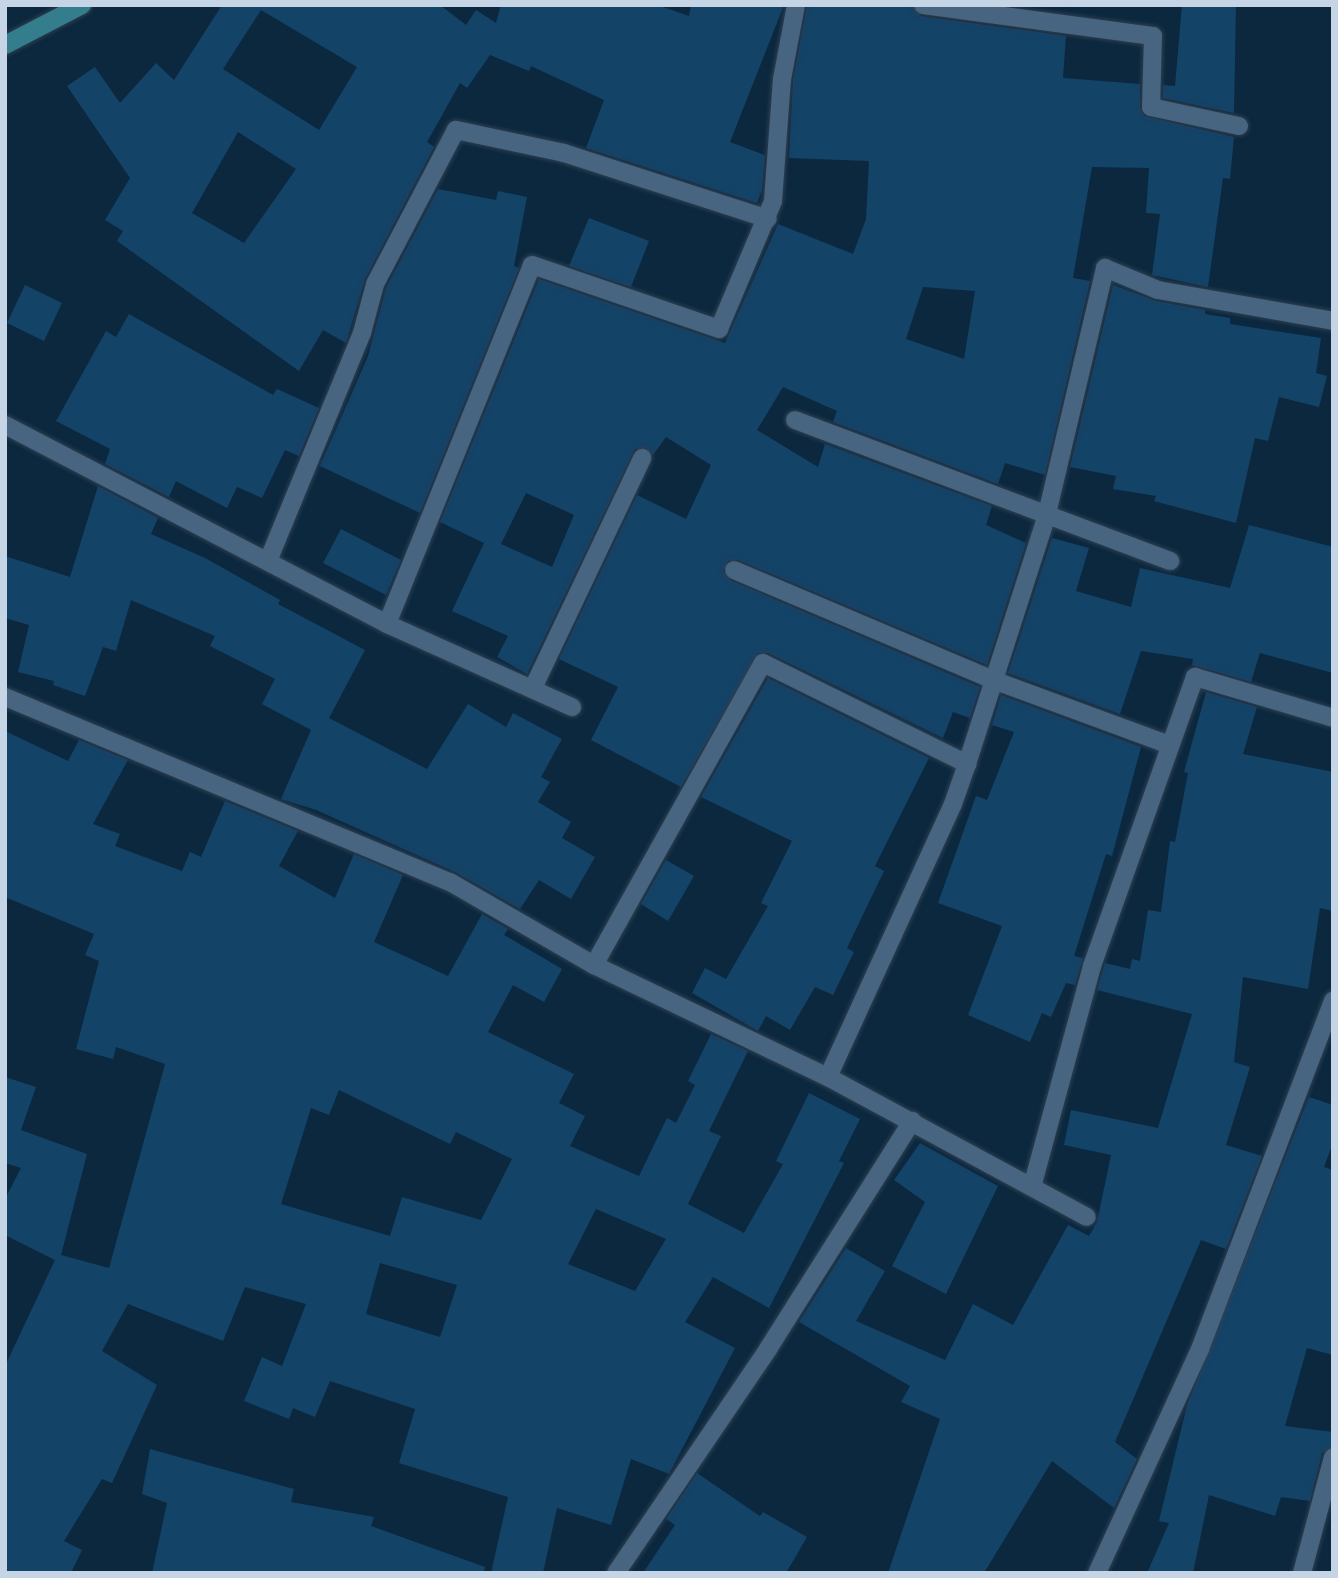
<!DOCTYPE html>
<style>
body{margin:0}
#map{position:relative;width:1338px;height:1578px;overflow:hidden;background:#0b283f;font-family:"IBM Plex Sans",sans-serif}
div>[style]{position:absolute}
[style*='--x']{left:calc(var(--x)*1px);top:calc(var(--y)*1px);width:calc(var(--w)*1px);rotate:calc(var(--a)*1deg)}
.building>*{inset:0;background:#144368}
.roads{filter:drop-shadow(0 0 2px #2f3f50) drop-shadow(0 0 2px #2f3f50)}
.street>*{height:18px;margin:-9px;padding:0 9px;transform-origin:9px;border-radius:9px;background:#476580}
.secondary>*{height:18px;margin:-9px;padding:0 9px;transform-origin:9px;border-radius:9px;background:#347d8c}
span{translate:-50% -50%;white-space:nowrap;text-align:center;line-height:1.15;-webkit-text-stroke:7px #05101a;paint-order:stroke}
.frame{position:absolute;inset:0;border:7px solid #c5d5e5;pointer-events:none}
</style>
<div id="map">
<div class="building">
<i style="clip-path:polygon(evenodd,222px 5px,440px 5px,466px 25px,476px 10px,496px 23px,501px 5px,657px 5px,689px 16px,691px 5px,784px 5px,730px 142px,765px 155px,762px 190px,757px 203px,586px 148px,604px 100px,531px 66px,529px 71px,490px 55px,467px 88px,460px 83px,427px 142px,434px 147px,365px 279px,346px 343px,323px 330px,299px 371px,117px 241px,123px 231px,105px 220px,130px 178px,67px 86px,95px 67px,120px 103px,156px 63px,174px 80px,222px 5px,261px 10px,357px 67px,319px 130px,223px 69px,261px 10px,222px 5px,238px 132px,296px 169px,244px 243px,192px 213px,238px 132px)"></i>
<i style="clip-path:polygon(evenodd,807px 5px,912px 5px,921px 16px,1066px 36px,1063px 78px,1140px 84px,1140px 107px,1144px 116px,1234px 137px,1230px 179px,1223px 178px,1208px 287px,1152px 275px,1160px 214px,1146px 213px,1149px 168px,1092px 167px,1073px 278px,1090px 281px,1045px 475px,1005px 463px,998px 484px,833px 422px,837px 411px,783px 387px,757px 430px,818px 467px,825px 444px,992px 506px,986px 525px,1026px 543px,987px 665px,738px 560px,728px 561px,723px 571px,730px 580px,980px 687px,970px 718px,953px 712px,943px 738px,768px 653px,758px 653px,681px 787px,591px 740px,618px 687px,559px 659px,637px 495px,686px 519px,711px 465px,666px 437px,653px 455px,646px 448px,635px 449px,527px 674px,497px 657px,508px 636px,452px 611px,484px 543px,440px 522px,539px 279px,725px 343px,778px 224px,853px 254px,866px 219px,869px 161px,789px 158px,793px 80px,807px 5px,923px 287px,975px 291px,964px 359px,906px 339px,923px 287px,807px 5px,526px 493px,574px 515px,552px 567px,501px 544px,526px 493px)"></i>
<i style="clip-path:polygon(1182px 5px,1236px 5px,1234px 113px,1163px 98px,1163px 85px,1175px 86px)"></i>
<i style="clip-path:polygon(438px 189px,496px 200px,498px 191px,527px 197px,514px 266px,519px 268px,420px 513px,320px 466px,368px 356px,386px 288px)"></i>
<i style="clip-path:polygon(589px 218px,649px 241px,631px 287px,569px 266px)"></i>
<i style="clip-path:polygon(25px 285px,62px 303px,44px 341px,7px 323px)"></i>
<i style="clip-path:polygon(1113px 285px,1156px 301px,1205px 310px,1205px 314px,1230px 318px,1230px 324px,1321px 338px,1316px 373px,1327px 376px,1319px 407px,1279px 397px,1268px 441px,1255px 438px,1236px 523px,1154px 501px,1156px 496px,1113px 489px,1116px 476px,1070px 467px)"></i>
<i style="clip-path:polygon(129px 314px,273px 395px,277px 389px,319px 408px,299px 456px,285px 450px,262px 498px,237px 487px,227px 508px,176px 481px,169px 497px,105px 464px,110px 449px,56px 421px,106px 331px,116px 337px)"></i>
<i style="clip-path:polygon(98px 486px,158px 518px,151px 534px,205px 558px,280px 600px,278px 604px,365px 650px,329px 718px,427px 769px,468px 704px,506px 727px,513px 713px,562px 739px,541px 777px,550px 782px,538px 802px,571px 822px,562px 838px,595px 857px,571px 899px,539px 880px,520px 909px,455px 872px,316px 810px,281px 799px,311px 730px,262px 704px,275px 679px,210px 646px,215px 636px,131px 600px,116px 651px,103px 647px,85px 696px,53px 685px,54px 681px,18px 672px,29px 625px,5px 618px,5px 556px,70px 577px)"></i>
<i style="clip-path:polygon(1249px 525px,1333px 547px,1333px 673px,1260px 653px,1251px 682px,1192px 665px,1193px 659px,1141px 651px,1120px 714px,1008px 673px,1052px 538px,1089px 548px,1076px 591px,1131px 607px,1140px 568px,1230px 588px)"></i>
<i style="clip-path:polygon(341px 529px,401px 560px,386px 595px,323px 563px)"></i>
<i style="clip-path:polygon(768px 678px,929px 758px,875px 866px,884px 871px,847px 948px,854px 952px,833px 995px,815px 987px,790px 1030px,766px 1016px,758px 1031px,692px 993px,705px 968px,726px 979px,768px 906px,761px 903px,792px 841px,701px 797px)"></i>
<i style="clip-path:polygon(1206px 692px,1257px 707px,1243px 754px,1333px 772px,1333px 911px,1320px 908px,1308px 989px,1243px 977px,1234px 1062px,1250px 1067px,1226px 1145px,1262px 1156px,1226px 1249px,1201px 1240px,1115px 1442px,1137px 1459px,1114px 1508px,1052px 1461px,984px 1573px,888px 1573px,940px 1419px,901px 1402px,910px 1386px,799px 1322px,846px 1248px,885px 1271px,856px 1321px,945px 1360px,973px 1304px,1013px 1325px,1068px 1225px,1089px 1236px,1097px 1222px,1111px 1155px,1064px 1145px,1071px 1110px,1158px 1128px,1192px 1014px,1097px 990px,1105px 963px,1130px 969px,1132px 959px,1140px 961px,1148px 910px,1161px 912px,1170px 841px,1175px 842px,1188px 773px,1184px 772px)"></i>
<i style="clip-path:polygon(1001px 695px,1141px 747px,1112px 856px,1106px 854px,1074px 956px,1083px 958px,1075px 985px,1066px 983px,1051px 1017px,1042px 1013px,1030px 1042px,968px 1015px,1002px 926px,938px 903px,976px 796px,987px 800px,1014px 732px,992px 725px)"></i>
<i style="clip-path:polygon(evenodd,5px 731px,68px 761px,79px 740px,128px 760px,93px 824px,120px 834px,115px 846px,182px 871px,190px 852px,201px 857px,225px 801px,298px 831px,279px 866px,335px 898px,354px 854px,403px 875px,374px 942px,448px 976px,482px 914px,508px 929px,504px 935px,562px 969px,544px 1002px,513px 985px,488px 1032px,574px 1074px,559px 1103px,585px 1116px,570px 1146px,639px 1176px,667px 1118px,676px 1123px,695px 1085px,688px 1081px,711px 1034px,748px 1051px,709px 1131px,721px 1136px,688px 1204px,744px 1233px,783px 1164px,776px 1161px,809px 1093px,860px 1119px,839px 1161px,844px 1163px,769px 1308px,713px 1277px,685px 1322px,735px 1348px,669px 1474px,631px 1459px,611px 1525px,557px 1508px,543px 1573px,491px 1573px,508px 1497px,399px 1463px,415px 1409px,330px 1381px,315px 1417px,293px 1408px,289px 1419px,244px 1401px,262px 1357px,282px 1366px,306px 1304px,245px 1287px,223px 1341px,128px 1304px,102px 1351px,157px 1385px,112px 1483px,102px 1479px,64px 1541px,82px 1550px,71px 1573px,5px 1573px,5px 1366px,55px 1260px,5px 1235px,5px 1199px,21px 1168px,5px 1163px,5px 1077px,36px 1087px,21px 1130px,87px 1154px,61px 1255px,109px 1268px,165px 1064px,116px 1047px,113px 1059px,76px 1049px,99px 961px,85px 955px,94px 934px,5px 897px,5px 731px,339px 1090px,450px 1144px,456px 1132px,512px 1159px,481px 1220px,402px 1197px,390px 1236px,281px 1204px,311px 1108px,329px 1115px,339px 1090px,5px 731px,596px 1209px,666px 1239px,635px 1291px,568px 1264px,596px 1209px,5px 731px,380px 1263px,457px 1285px,440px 1337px,366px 1314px,380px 1263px)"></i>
<i style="clip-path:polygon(666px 860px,694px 876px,668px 921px,641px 904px)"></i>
<i style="clip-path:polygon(1309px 1097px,1333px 1105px,1333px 1143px,1324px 1167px,1333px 1170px,1333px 1355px,1307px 1348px,1285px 1426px,1333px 1432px,1333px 1446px,1322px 1453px,1310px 1501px,1281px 1497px,1275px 1516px,1209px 1495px,1193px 1573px,1147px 1573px,1169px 1523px,1159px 1521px,1187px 1405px)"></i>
<i style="clip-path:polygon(920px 1143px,998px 1186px,946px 1294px,892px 1266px,925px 1202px,894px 1180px)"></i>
<i style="clip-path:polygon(150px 1449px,294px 1489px,291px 1502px,374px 1517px,371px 1526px,485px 1567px,484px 1573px,152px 1573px,167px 1503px,142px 1494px)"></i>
<i style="clip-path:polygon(697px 1473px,760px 1516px,763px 1512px,807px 1537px,786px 1573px,643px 1573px,675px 1525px,666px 1519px)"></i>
</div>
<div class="roads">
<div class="street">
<i style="--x:923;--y:5;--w:232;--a:7.7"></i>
<i style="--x:1153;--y:36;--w:71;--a:91.6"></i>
<i style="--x:1151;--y:107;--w:90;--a:12.2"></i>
<i style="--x:795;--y:420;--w:401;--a:20.6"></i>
<i style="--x:5;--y:425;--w:431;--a:27.5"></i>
<i style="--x:387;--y:624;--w:203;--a:24.2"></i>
<i style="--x:268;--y:561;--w:247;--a:-67.6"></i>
<i style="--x:362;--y:333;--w:51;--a:-75.1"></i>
<i style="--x:375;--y:284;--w:174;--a:-62.3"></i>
<i style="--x:456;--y:130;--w:110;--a:12"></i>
<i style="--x:564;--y:153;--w:214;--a:17.9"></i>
<i style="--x:734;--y:570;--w:281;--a:23"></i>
<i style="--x:993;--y:680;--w:189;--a:20.2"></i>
<i style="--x:387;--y:624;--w:387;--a:-68"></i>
<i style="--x:532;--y:265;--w:198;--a:18.9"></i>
<i style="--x:719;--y:329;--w:139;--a:-67.1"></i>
<i style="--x:773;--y:201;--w:122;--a:-85.8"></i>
<i style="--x:782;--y:79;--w:75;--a:-79.3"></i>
<i style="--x:533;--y:688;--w:255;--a:-64.6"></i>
<i style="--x:5;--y:697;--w:482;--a:22.6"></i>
<i style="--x:450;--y:882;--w:166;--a:30"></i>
<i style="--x:594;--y:965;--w:259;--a:25.6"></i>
<i style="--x:828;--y:1077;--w:294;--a:28.4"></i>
<i style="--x:594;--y:965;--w:346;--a:-60.8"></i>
<i style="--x:763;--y:663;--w:228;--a:26.3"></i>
<i style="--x:828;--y:1077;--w:300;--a:-65.4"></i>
<i style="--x:953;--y:804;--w:42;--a:-70.7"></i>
<i style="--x:967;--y:764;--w:258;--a:-72.2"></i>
<i style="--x:1046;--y:518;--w:257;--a:-76.7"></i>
<i style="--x:1105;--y:268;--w:57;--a:22.5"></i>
<i style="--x:1158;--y:290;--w:178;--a:10"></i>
<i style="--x:1032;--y:1187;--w:229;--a:-74.8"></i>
<i style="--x:1092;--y:966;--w:307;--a:-70.4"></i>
<i style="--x:1195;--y:677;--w:144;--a:16.5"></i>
<i style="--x:616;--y:1573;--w:271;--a:-55.8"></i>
<i style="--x:768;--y:1349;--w:270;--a:-57.7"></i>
<i style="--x:1097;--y:1573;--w:247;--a:-65.3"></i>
<i style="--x:1200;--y:1349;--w:373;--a:-69.1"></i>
<i style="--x:1302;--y:1573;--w:120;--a:-75"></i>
</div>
<div class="secondary">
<i style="--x:5;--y:45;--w:87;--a:-27.5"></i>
</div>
</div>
<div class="frame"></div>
</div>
